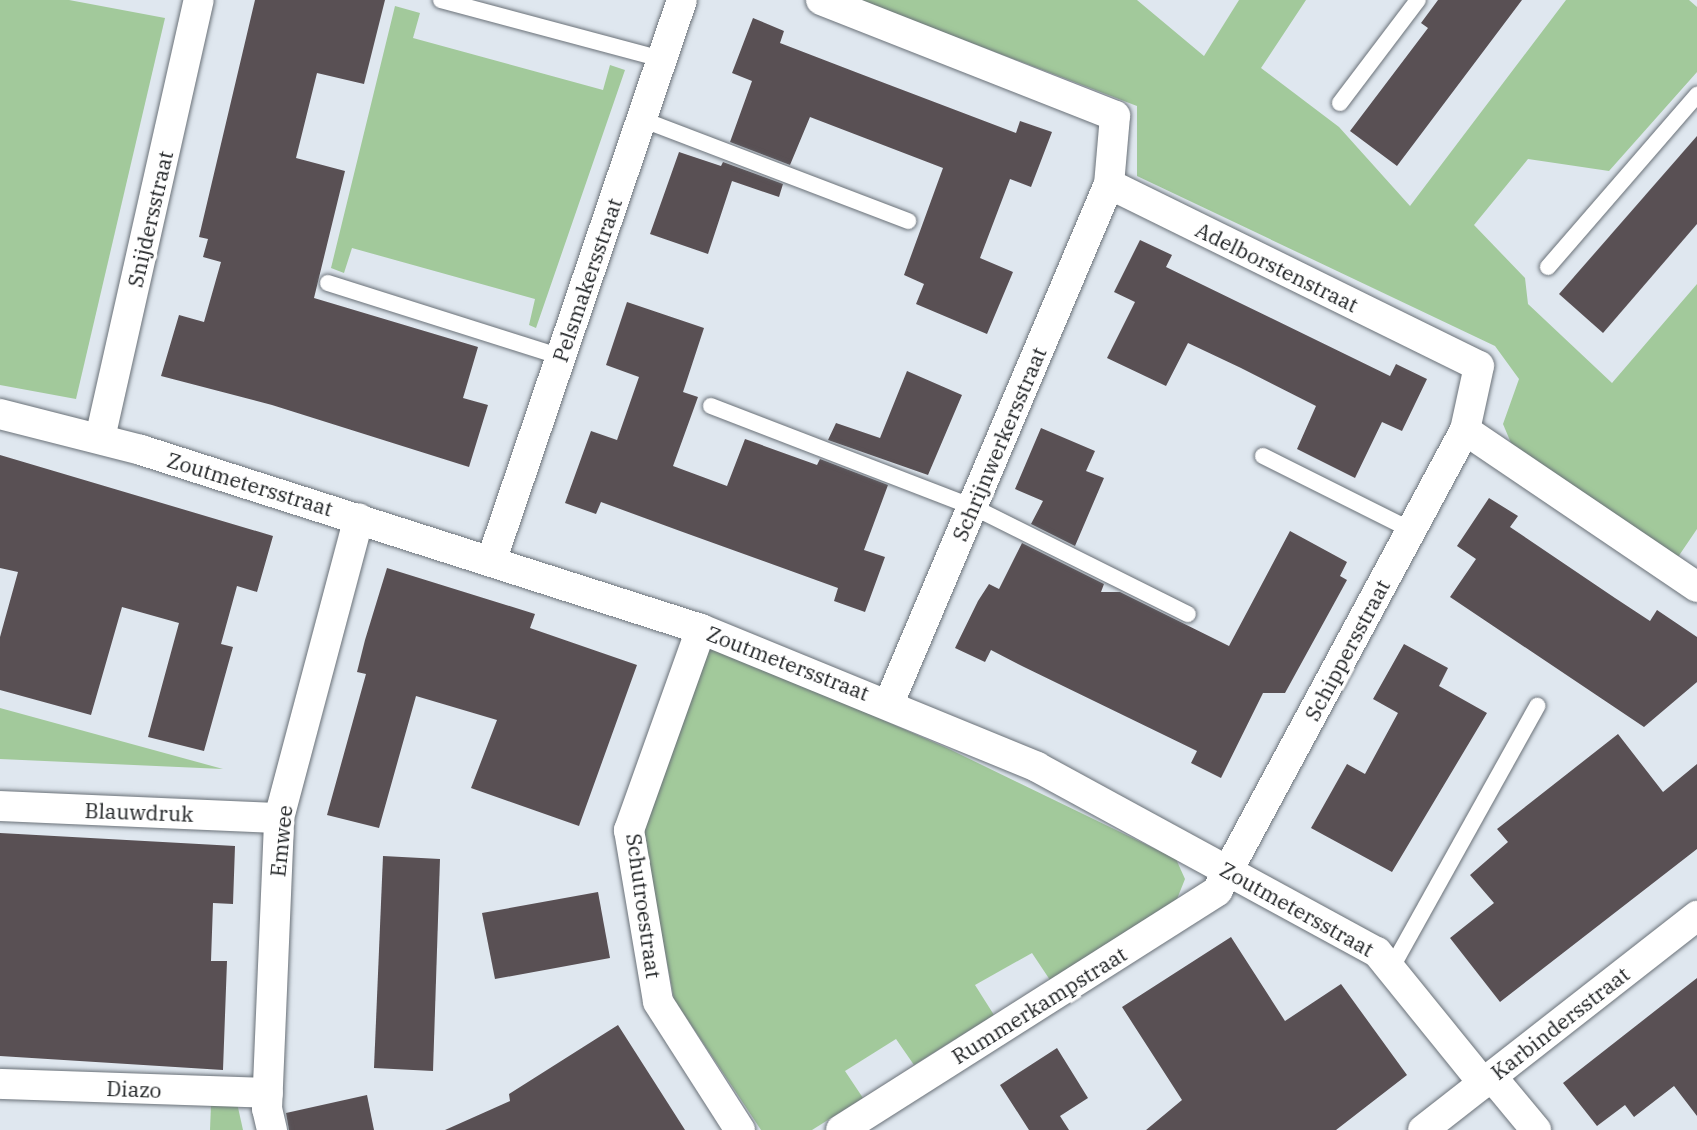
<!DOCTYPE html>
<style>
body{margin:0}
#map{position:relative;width:1697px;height:1130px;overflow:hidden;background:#dfe7ef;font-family:"IBM Plex Serif",serif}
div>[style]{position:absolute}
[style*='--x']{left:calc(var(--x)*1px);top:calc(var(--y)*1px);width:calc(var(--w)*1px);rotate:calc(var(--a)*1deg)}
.green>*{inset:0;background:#a2c99b}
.building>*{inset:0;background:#595054}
.roads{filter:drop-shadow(0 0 2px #6a7178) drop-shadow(0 0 2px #6a7178)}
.service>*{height:16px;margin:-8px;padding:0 8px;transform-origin:8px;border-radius:8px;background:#fff}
.minor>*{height:30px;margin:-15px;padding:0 15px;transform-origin:15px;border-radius:15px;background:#fff}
span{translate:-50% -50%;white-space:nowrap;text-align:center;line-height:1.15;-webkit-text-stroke:7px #fff;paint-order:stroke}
.street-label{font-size:21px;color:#202325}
</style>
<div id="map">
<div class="green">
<i style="clip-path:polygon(0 0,69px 0,165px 18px,76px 399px,0 385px)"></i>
<i style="clip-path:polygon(859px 0,1137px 0,1204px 56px,1239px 0,1306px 0,1261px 68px,1339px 127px,1410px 206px,1566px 0,1689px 0,1697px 7px,1697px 72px,1609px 171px,1528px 159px,1474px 225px,1525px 278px,1528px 304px,1612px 383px,1697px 284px,1697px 529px,1678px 557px,1511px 443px,1503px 424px,1519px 379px,1495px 346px,1137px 176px,1137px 106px)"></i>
<i style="clip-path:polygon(395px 6px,420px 13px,413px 38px,603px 90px,610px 65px,625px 70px,536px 328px,529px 325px,535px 299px,352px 248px,344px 273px,331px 268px)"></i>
<i style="clip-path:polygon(711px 645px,947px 748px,1176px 859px,1185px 879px,1177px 899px,1050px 980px,1032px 953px,975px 985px,994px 1015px,914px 1065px,896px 1039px,845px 1071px,863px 1098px,812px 1130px,761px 1130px,674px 999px,642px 831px)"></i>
<i style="clip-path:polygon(0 708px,223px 769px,0 759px)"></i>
<i style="clip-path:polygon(237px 1103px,243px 1130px,210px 1130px,211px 1105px)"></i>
</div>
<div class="building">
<i style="clip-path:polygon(255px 0,385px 0,364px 84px,317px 73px,296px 158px,345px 171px,314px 298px,478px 347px,463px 398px,488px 405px,469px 467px,272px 405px,161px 376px,179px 315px,204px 322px,221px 262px,203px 257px,208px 239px,199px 237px)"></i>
<i style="clip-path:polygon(1438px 0,1522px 0,1397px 166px,1350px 131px,1428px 28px,1421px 23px)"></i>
<i style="clip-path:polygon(753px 18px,784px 31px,780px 43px,858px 73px,1016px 133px,1020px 121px,1052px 132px,1031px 187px,1010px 179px,980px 258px,1013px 272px,987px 334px,916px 304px,924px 284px,904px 275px,943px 168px,810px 117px,790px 165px,730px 142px,752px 81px,732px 73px)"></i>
<i style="clip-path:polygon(1697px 136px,1697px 224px,1603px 333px,1559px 294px)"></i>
<i style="clip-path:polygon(679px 152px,721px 166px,723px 162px,783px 184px,779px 197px,732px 181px,708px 254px,650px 234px)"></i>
<i style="clip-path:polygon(1140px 240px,1172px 255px,1166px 267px,1240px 303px,1390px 376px,1396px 364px,1427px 379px,1402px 431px,1382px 422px,1355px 478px,1297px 449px,1316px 406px,1241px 368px,1188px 343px,1166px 386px,1107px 358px,1135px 302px,1114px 292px)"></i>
<i style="clip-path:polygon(627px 302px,704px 328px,683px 392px,698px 397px,673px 466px,727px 486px,745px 439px,817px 465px,820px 459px,888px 485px,864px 550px,885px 557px,865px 612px,834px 601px,838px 588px,680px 531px,601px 502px,596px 514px,565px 503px,591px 431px,617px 440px,639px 377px,606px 365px)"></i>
<i style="clip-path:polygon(907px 371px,962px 395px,928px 475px,828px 440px,836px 423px,880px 438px)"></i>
<i style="clip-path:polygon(1041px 428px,1095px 451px,1086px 471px,1104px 478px,1075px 546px,1031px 524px,1043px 501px,1015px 489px)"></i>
<i style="clip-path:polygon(0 455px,273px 536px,257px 592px,237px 586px,221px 644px,233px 647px,204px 751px,148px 737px,179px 623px,122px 607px,91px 715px,0 690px,0 637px,18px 572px,0 568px)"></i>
<i style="clip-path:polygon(1489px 498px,1518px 516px,1510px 527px,1615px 598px,1650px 621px,1657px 610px,1697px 637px,1697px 682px,1644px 727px,1450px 597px,1476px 559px,1457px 546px)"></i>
<i style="clip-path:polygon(1290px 531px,1347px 562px,1340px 576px,1347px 580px,1285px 693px,1263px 693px,1221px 778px,1191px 763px,1197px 751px,1024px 667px,991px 650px,985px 662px,955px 648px,978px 601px,989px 584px,999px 589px,1022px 543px,1104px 584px,1101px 592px,1120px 592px,1229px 646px)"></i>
<i style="clip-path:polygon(387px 568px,535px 614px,530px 628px,637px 665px,579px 826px,471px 788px,497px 720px,416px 696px,379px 828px,327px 815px,366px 674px,357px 672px,365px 640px)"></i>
<i style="clip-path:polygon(1404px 644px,1448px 668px,1439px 686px,1487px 713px,1392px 872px,1311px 828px,1347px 764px,1365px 774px,1398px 713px,1373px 699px)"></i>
<i style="clip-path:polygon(1618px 734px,1663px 792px,1697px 764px,1697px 849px,1500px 1002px,1450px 938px,1494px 903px,1470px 875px,1508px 842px,1497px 829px)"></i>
<i style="clip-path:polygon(0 833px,235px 846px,233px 904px,213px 903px,211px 961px,227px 961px,223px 1070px,0 1056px)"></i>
<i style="clip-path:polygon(383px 856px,440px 859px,433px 1071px,374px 1068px)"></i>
<i style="clip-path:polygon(598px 892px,610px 958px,495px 979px,482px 913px)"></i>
<i style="clip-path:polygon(1231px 937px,1285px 1021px,1341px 984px,1407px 1075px,1336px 1130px,1146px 1130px,1182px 1100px,1122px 1007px)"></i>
<i style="clip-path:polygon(1697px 978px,1697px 1116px,1674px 1086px,1634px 1117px,1625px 1105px,1597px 1126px,1563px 1083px)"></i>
<i style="clip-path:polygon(618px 1025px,685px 1130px,445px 1130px,510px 1101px,509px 1094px)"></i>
<i style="clip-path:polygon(1057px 1048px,1088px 1098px,1060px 1116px,1069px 1130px,1029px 1130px,1000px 1085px)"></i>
<i style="clip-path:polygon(367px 1095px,374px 1130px,289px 1130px,286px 1113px)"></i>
</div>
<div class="roads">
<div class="service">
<i style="--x:441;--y:0;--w:228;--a:15"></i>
<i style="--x:1340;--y:103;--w:129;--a:-52.9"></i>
<i style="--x:641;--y:119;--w:286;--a:20.9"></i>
<i style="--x:1548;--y:267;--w:228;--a:-49.1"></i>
<i style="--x:328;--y:283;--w:244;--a:17.6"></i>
<i style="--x:711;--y:406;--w:281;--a:21.1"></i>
<i style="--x:973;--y:507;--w:240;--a:26.5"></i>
<i style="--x:1263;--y:456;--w:165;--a:26.6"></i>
<i style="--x:1392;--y:967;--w:299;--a:-60.9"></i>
</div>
<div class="minor">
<i style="--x:821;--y:0;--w:316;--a:21.5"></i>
<i style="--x:1115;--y:116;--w:68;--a:95"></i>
<i style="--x:1109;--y:184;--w:412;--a:26.2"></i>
<i style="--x:1479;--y:366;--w:66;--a:102.3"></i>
<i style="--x:1465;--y:430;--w:280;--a:34.1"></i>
<i style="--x:0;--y:414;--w:146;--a:14.3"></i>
<i style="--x:141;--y:450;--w:588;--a:17.73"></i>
<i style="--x:701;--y:629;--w:363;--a:22.3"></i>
<i style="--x:1037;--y:767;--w:387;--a:28.6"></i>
<i style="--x:1377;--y:952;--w:169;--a:51"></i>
<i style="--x:100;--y:438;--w:449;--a:-77.3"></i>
<i style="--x:492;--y:559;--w:590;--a:-71.23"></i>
<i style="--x:701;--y:629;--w:214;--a:109.7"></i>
<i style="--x:629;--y:830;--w:174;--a:80.4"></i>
<i style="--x:658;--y:1002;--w:152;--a:57.4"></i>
<i style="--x:889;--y:703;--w:564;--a:-67.03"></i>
<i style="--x:0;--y:806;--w:279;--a:2.5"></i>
<i style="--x:1492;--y:1077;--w:69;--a:50.3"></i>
<i style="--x:0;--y:1084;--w:268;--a:1.9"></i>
<i style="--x:272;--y:1130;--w:22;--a:-103"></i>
<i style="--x:267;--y:1109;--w:291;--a:-87.6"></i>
<i style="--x:279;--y:818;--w:310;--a:-75.1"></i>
<i style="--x:841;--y:1130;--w:446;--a:-32.4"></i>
<i style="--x:1217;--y:891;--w:523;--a:-61.72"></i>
<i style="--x:1423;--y:1130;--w:348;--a:-38"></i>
</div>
</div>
<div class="street-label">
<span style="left:150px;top:219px;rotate:-77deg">Snijdersstraat</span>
<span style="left:1277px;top:267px;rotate:26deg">Adelborstenstraat</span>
<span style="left:587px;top:280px;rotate:-71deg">Pelsmakersstraat</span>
<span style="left:999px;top:444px;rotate:-67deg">Schrijnwerkersstraat</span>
<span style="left:250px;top:484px;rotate:17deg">Zoutmetersstraat</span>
<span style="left:1347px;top:650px;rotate:-62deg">Schippersstraat</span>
<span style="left:788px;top:663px;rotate:21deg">Zoutmetersstraat</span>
<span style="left:139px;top:812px;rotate:2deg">Blauwdruk</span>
<span style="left:281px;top:841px;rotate:-84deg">Emwee</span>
<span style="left:644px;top:906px;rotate:82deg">Schutroestraat</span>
<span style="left:1297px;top:909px;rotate:29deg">Zoutmetersstraat</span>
<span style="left:1039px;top:1005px;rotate:-32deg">Rummerkampstraat</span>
<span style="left:1560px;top:1023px;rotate:-38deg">Karbindersstraat</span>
<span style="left:134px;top:1089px;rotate:2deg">Diazo</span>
</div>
</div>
